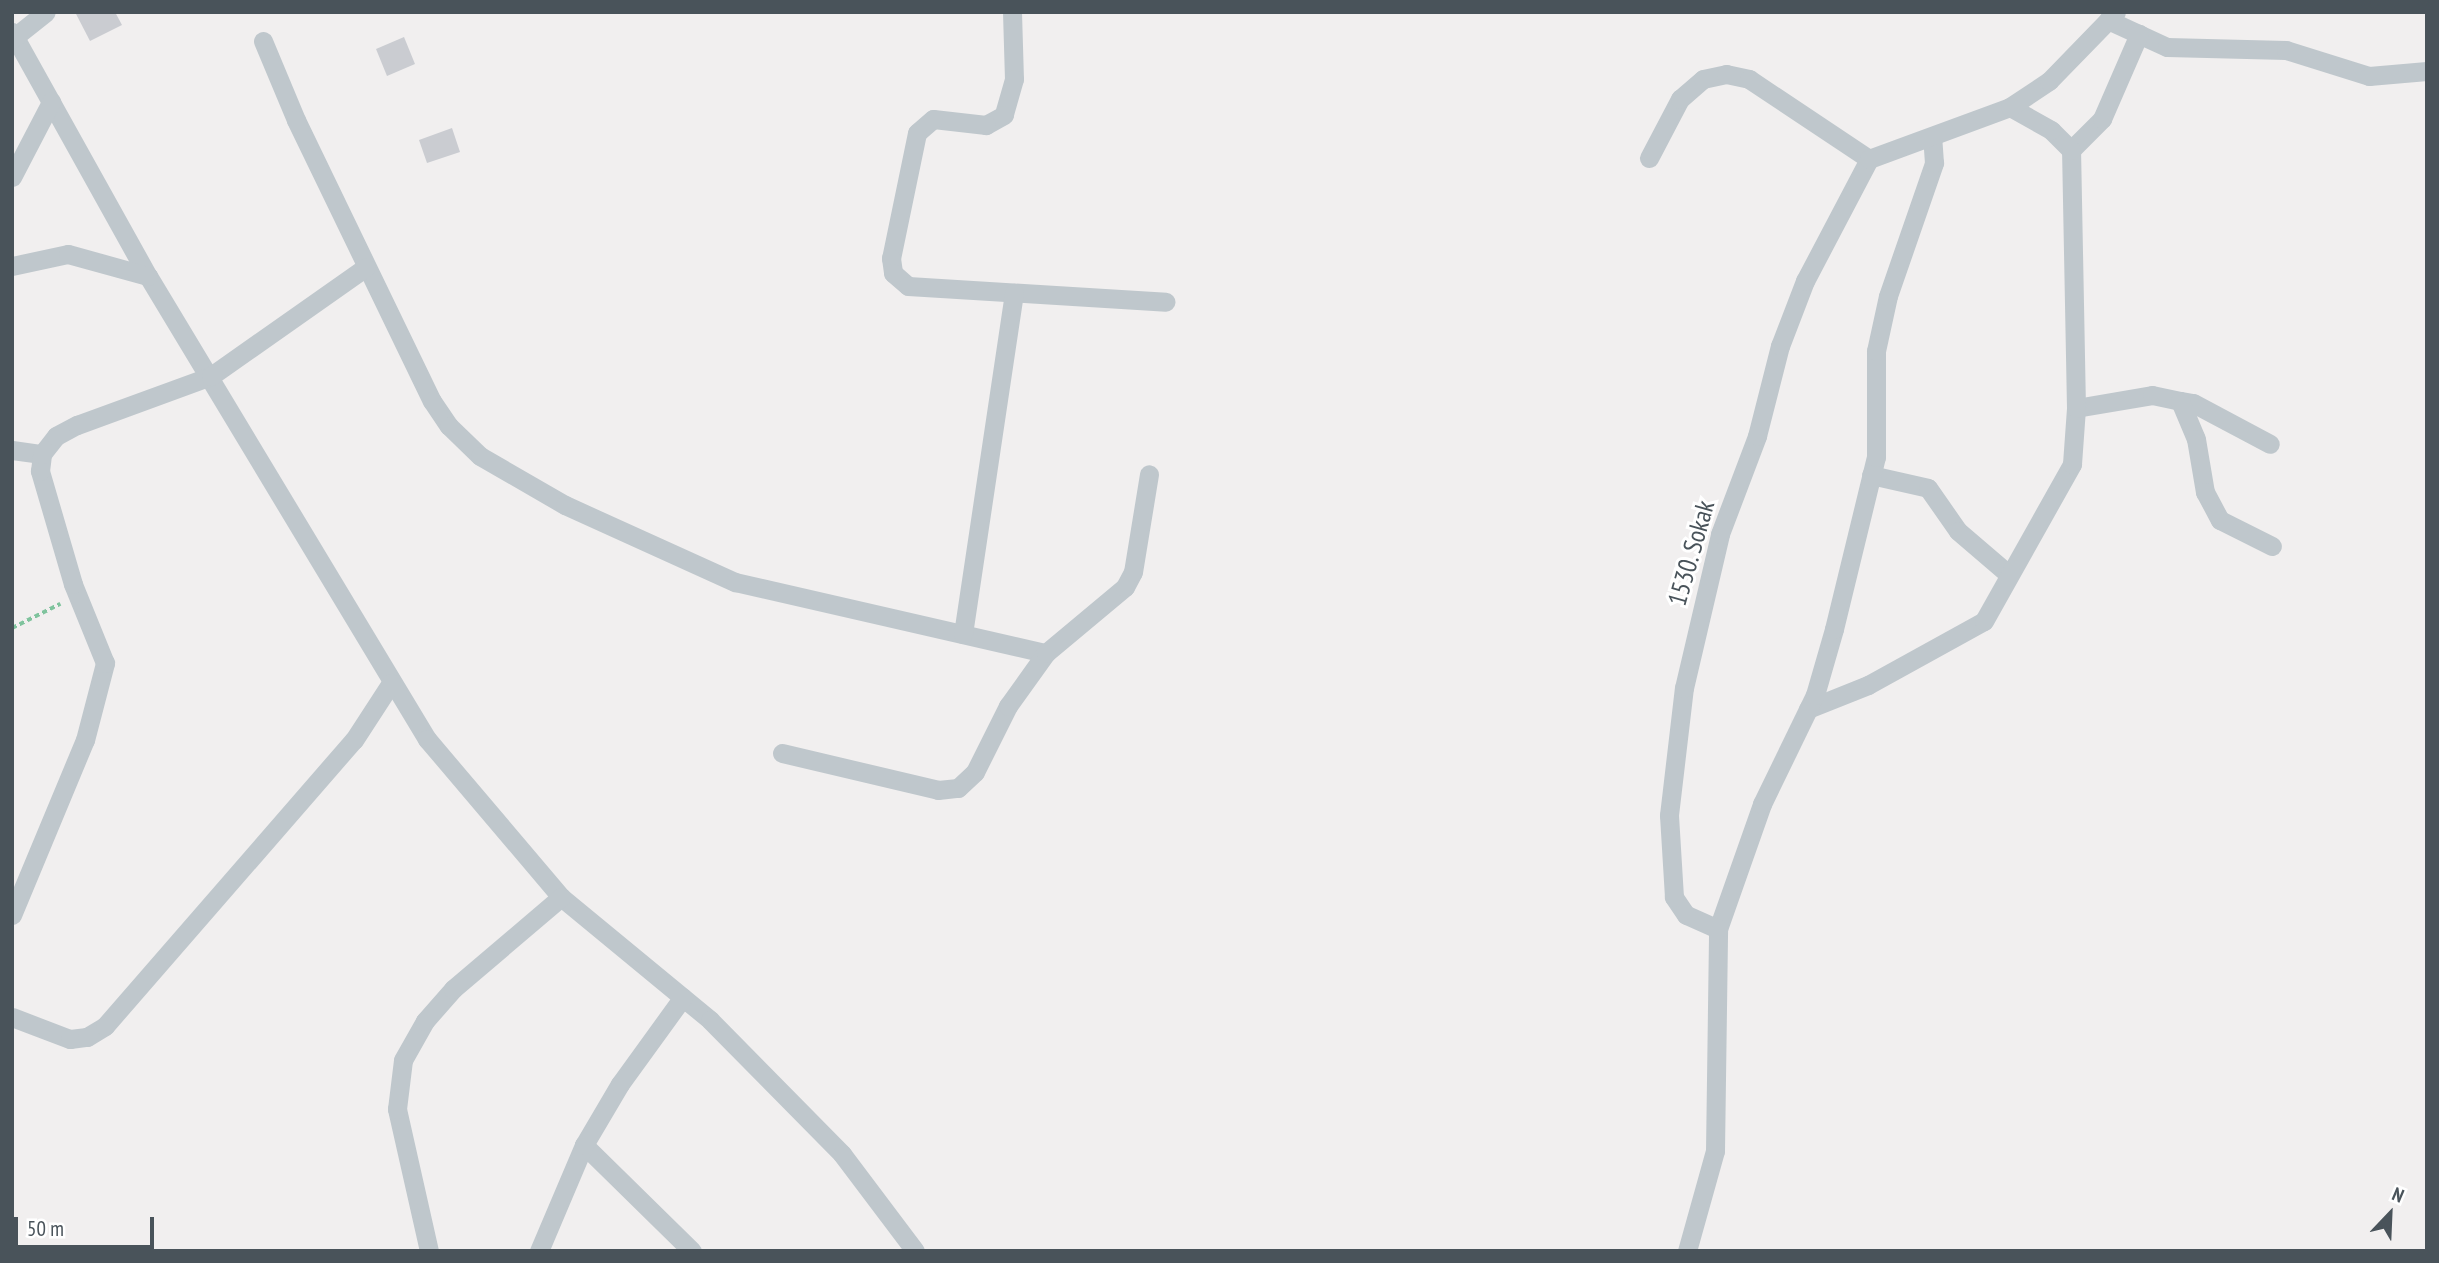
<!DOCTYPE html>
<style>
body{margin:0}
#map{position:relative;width:2439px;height:1263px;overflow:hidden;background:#f1efef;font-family:"PT Sans Narrow",sans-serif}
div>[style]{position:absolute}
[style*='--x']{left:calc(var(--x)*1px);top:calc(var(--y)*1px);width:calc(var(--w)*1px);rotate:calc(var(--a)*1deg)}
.building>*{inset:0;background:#caccd1}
.path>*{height:3.5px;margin-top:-1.75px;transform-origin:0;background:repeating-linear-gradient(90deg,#7fc39d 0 5px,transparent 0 8.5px)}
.minor>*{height:19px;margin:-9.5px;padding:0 9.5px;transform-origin:9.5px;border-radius:9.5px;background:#bfc7cc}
span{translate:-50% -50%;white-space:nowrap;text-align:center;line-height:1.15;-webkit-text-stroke:6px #fff;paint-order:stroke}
.street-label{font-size:26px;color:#49535a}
.frame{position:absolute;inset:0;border:14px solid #49535a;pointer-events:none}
.north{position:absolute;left:2355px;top:1179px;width:70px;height:70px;-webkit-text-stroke:5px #fff;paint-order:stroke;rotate:23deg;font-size:19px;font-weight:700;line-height:28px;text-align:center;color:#49535a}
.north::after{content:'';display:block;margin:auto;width:24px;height:32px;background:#49535a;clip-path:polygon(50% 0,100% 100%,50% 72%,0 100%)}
.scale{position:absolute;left:14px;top:1217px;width:140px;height:32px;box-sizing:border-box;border:4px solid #49535a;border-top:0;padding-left:9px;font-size:21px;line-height:24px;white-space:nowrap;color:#49535a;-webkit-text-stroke:5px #fff;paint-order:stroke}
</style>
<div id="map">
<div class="building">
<i style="clip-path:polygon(75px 12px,115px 12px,122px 25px,90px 41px)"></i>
<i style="clip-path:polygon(404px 37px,415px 64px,387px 76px,376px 49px)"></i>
<i style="clip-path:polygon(452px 128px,460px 152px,427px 163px,419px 140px)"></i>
</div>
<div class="path">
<i style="--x:12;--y:628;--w:54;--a:-26.6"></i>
</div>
<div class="minor">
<i style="--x:1012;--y:12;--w:67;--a:88.3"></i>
<i style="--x:1014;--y:79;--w:37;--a:106"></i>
<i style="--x:1004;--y:115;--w:21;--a:151"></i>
<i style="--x:986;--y:125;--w:53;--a:-173.5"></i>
<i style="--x:933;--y:119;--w:21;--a:139"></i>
<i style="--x:917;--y:133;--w:128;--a:101.7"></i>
<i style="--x:891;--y:258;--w:15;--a:82"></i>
<i style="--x:893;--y:273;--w:20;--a:41"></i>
<i style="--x:908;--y:286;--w:258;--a:3.5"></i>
<i style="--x:2108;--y:20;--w:65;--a:24.6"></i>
<i style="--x:2167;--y:47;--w:119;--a:1.4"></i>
<i style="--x:2286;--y:50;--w:87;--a:17.4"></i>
<i style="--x:2369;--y:76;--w:58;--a:-4.9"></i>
<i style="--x:12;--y:32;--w:279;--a:60.9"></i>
<i style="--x:148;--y:276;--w:541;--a:58.93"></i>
<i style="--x:427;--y:739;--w:207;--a:49.7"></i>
<i style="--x:561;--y:897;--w:193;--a:39.5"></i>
<i style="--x:710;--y:1020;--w:188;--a:45.4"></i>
<i style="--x:842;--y:1154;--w:121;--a:53"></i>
<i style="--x:12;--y:39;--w:43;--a:-38.5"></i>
<i style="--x:263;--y:41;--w:86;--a:67.3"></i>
<i style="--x:296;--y:120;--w:312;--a:64.2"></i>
<i style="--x:432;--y:401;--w:30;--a:56"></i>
<i style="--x:449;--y:426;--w:43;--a:44.1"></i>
<i style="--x:480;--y:456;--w:98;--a:30"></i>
<i style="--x:565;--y:505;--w:187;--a:24.4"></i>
<i style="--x:735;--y:582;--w:319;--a:12.9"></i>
<i style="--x:2071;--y:150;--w:44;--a:-45"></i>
<i style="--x:2102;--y:119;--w:93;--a:-66.5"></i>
<i style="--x:1649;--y:158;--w:67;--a:-62.3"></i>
<i style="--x:1680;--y:99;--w:30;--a:-41"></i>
<i style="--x:1703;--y:79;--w:24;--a:-12"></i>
<i style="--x:1726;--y:74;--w:24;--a:12"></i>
<i style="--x:1749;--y:79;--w:144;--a:33.7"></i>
<i style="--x:12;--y:177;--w:85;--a:-62.5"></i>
<i style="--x:12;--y:266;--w:57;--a:-12.1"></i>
<i style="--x:68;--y:254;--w:83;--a:15.4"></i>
<i style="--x:2180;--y:401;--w:13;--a:9"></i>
<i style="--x:2193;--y:403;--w:87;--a:28"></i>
<i style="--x:2076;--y:408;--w:77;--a:-9.7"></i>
<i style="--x:2152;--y:395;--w:29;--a:12"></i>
<i style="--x:2180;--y:401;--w:41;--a:67.2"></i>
<i style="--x:2196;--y:439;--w:54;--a:80.4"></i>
<i style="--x:2205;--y:492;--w:32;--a:62"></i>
<i style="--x:2220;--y:520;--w:58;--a:26.6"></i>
<i style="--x:12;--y:450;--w:30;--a:8"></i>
<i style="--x:1871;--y:475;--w:58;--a:12.8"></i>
<i style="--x:1928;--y:488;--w:52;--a:55.1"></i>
<i style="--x:1958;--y:531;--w:65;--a:40.6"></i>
<i style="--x:963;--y:634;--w:345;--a:-81.5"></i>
<i style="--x:1808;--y:709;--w:65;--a:-21.8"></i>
<i style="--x:1868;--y:685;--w:132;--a:-28.9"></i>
<i style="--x:1984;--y:621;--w:180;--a:-60.7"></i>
<i style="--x:2072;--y:464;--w:56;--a:-85.9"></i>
<i style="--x:2076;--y:408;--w:258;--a:-91.1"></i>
<i style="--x:2071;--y:150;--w:28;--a:-135"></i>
<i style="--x:2051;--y:130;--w:47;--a:-150.7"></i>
<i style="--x:782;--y:753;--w:160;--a:13.3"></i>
<i style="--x:938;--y:790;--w:20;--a:-6"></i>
<i style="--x:958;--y:788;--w:23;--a:-43"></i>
<i style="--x:975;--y:772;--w:74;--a:-63.4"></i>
<i style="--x:1008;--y:706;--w:65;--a:-54.4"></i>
<i style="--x:1046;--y:653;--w:103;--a:-39.9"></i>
<i style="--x:1125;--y:587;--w:17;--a:-62"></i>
<i style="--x:1133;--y:572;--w:99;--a:-80.7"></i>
<i style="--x:12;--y:915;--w:190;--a:-67.4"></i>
<i style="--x:85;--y:740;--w:80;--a:-75.4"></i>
<i style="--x:105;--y:663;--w:85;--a:-112.1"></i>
<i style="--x:73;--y:584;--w:118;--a:-106.3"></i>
<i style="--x:40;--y:471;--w:17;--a:-83"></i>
<i style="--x:42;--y:454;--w:23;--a:-52"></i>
<i style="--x:56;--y:436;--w:24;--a:-28"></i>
<i style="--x:77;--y:425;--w:143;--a:-20.1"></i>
<i style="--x:211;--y:376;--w:189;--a:-35.1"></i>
<i style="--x:1718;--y:929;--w:133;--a:-70.6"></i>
<i style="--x:1762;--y:804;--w:121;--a:-64.1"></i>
<i style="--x:1815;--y:695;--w:69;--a:-73.9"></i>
<i style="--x:1834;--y:629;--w:177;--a:-76.3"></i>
<i style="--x:1876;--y:457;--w:106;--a:-90"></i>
<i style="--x:1876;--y:351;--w:56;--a:-77.7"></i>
<i style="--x:1888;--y:296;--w:141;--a:-70.9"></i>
<i style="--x:1934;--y:163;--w:26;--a:-94"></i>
<i style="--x:12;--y:1017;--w:62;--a:20.8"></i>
<i style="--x:70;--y:1039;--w:17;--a:-7"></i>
<i style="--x:87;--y:1037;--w:21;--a:-31"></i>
<i style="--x:105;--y:1026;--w:379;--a:-49"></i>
<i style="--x:354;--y:740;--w:68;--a:-57"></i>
<i style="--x:584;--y:1145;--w:151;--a:44.5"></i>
<i style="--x:429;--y:1251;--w:146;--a:-102.7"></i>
<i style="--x:397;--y:1109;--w:49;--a:-83"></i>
<i style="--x:403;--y:1060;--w:45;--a:-60.6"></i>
<i style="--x:425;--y:1021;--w:43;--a:-48.8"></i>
<i style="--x:453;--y:989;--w:142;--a:-40.4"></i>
<i style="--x:539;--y:1251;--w:115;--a:-67"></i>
<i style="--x:584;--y:1145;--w:71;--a:-59.5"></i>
<i style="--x:620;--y:1084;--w:107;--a:-54.1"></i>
<i style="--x:1687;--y:1251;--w:104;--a:-74.4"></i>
<i style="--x:1715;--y:1151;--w:222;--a:-89.2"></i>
<i style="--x:1718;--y:929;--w:35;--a:-156"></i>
<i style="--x:1686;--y:915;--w:22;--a:-124"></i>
<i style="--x:1674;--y:897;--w:82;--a:-93.5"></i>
<i style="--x:1669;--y:815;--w:128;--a:-83.3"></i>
<i style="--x:1684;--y:688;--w:158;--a:-76.8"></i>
<i style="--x:1720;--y:534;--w:105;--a:-69.3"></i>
<i style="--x:1757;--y:436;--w:93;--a:-75.7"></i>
<i style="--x:1780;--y:346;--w:70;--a:-69"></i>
<i style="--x:1805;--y:281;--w:138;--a:-62.3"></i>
<i style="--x:1869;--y:159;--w:150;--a:-20.2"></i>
<i style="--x:2010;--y:107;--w:47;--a:-33.7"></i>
<i style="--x:2049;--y:81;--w:96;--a:-45.8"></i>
</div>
<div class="street-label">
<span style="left:1691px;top:553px;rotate:-74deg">1530. Sokak</span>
</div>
<div class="frame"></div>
<div class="north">N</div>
<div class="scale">50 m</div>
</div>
